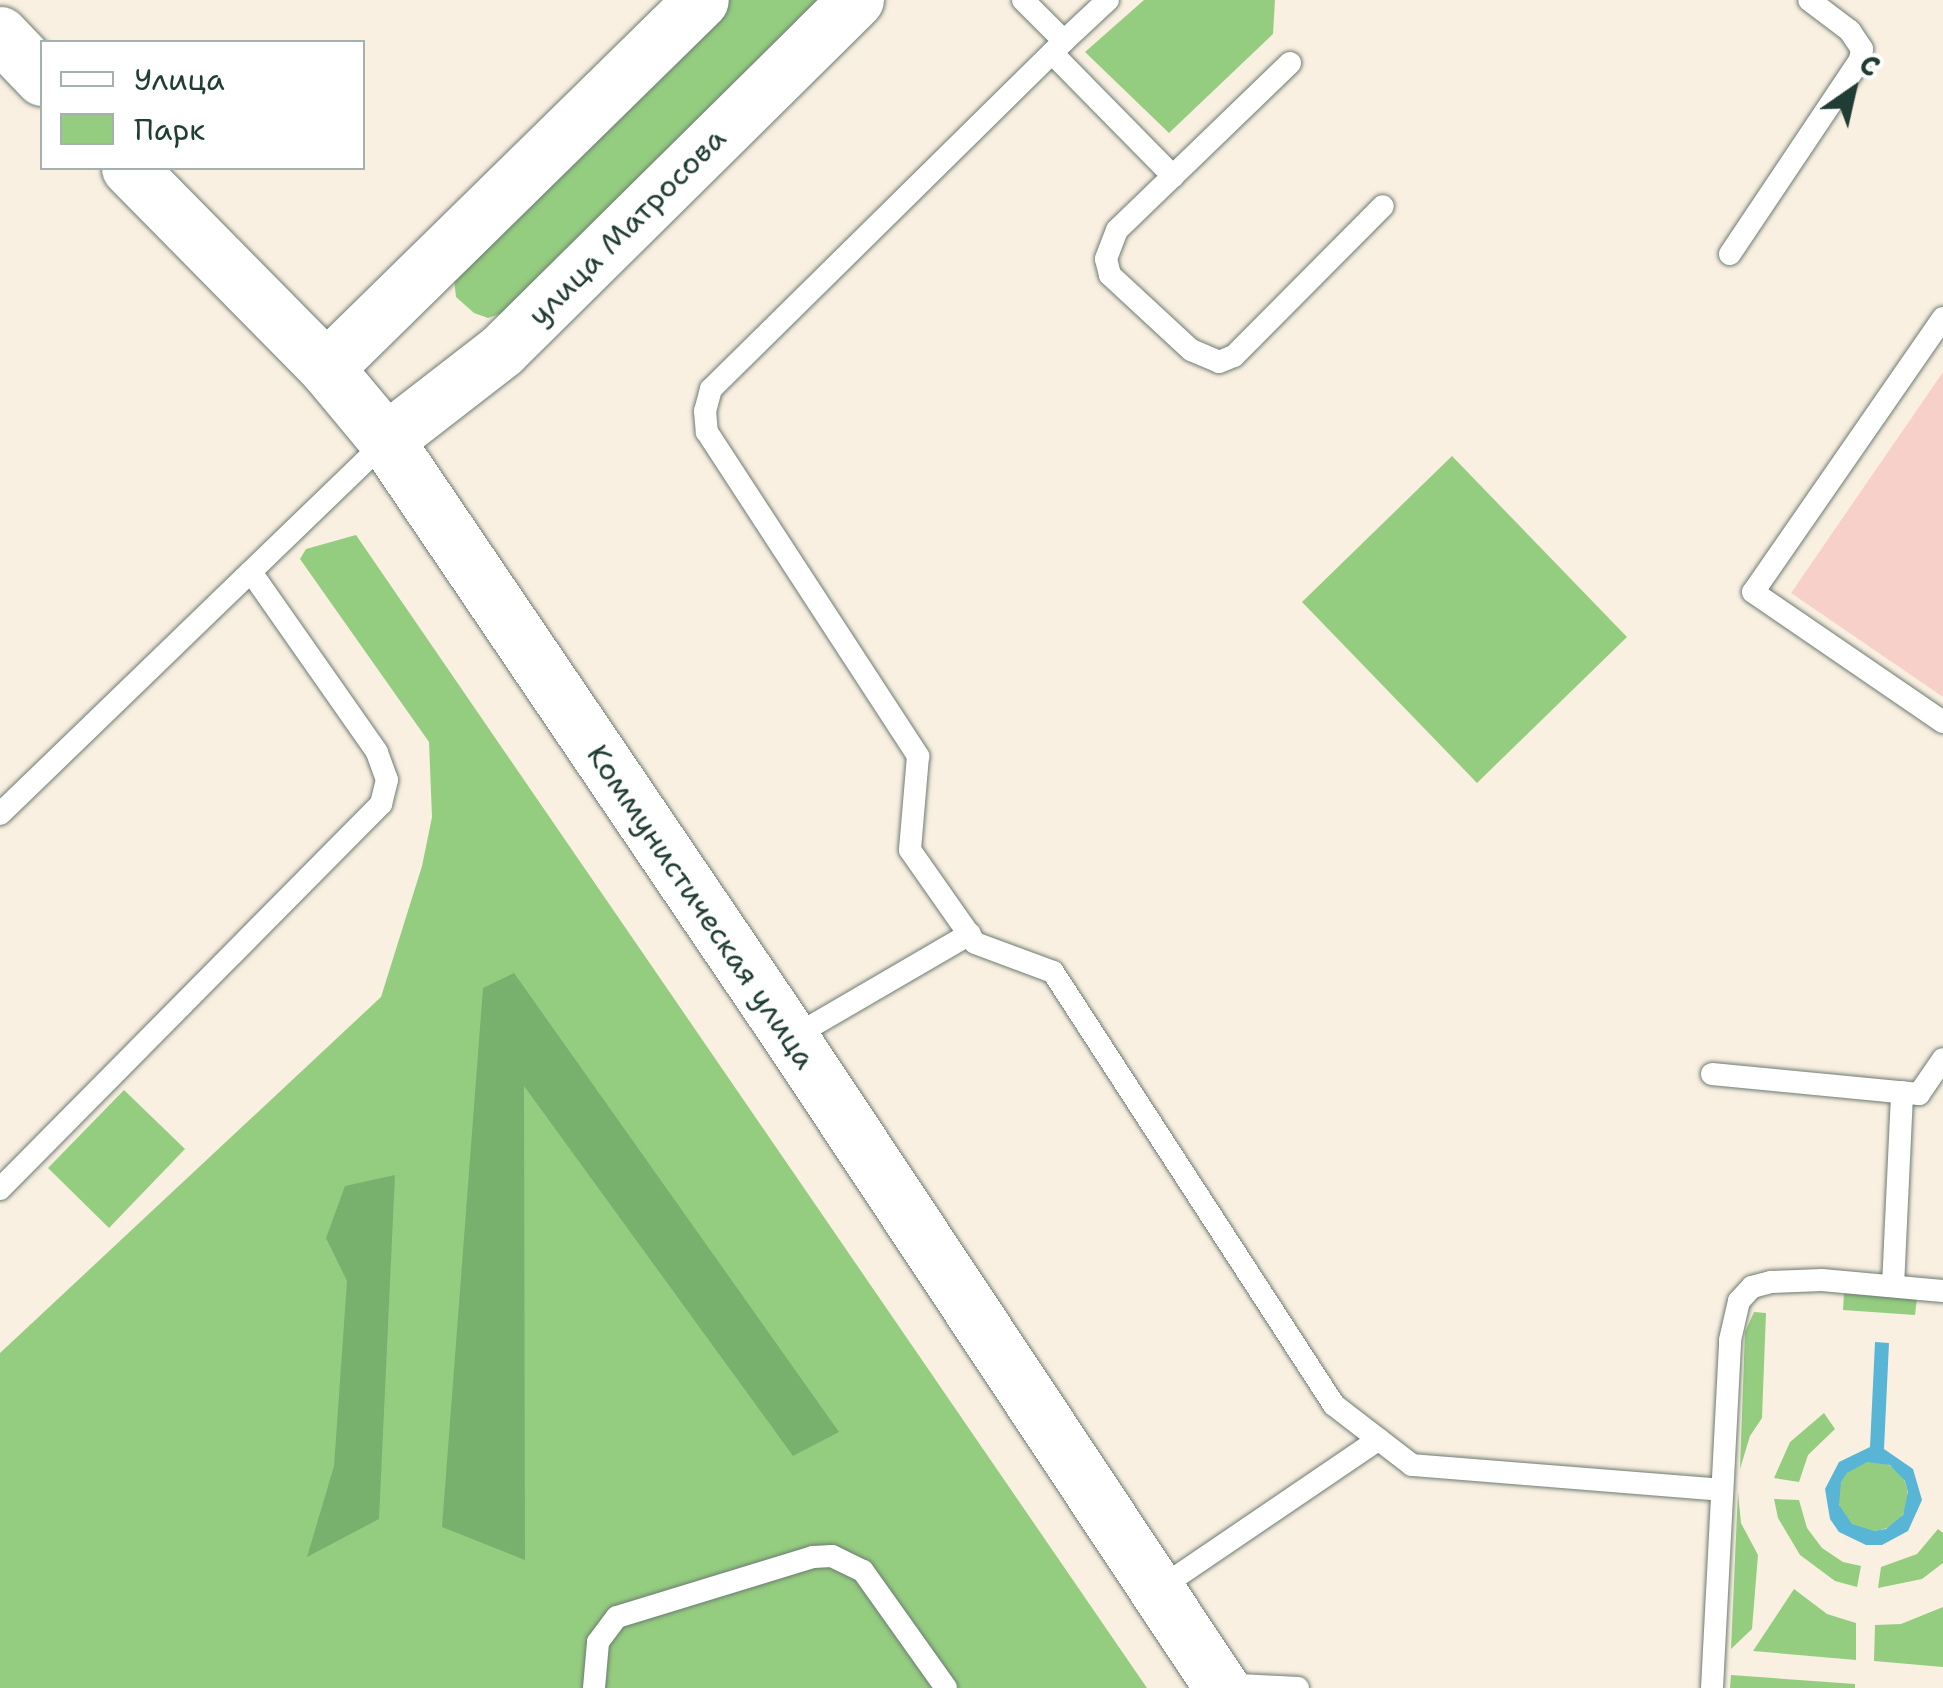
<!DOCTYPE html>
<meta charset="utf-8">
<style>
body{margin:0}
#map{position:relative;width:1943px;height:1688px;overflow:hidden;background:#faf0e2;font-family:"Shantell Sans",sans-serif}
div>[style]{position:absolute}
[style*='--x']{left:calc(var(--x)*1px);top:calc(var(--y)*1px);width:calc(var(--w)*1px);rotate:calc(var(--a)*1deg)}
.built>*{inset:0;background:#f7d0ca}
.green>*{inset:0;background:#95cd80}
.round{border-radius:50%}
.forest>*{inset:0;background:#78b06e}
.water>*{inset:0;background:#58b5d6}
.roads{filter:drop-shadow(0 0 2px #6c7c71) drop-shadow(0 0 2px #6c7c71)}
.service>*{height:22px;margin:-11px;padding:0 11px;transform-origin:11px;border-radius:11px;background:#fff}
.secondary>*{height:55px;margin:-27.5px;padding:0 27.5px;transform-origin:27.5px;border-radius:27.5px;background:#fff}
.primary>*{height:55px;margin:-27.5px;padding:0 27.5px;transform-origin:27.5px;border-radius:27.5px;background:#fff}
span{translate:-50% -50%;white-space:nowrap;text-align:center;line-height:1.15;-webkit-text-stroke:10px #fff;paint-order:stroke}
.street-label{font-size:30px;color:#1f3d34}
.legend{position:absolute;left:40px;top:40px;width:325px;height:130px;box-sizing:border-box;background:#fff;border:2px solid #a5b1ae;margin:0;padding:12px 18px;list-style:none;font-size:30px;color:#1f3d34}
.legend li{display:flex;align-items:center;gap:20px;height:50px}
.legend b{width:50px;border:2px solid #a5b1ae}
.north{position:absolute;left:1803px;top:40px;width:100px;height:100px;-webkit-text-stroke:8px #fff;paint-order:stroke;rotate:34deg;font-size:28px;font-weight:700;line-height:40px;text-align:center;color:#1f3d34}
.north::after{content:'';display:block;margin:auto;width:35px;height:45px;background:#1f3d34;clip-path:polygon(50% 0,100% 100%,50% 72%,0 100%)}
</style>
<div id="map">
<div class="built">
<i style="clip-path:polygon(1943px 372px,1943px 697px,1791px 593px)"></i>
</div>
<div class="green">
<i style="clip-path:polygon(729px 0,826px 0,503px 313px,488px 318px,474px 313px,456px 297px,453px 269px)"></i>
<i style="clip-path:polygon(1144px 0,1275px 0,1273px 34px,1169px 133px,1085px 52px)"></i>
<i style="clip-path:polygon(1452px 456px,1627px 637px,1477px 783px,1302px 602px)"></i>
<i style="clip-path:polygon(356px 535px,1147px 1688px,0 1688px,0 1353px,381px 997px,422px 866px,432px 817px,429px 742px,300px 559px,306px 549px)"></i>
<i style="clip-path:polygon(124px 1090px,185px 1149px,109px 1228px,48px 1168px)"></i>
<i style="clip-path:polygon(1844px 1293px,1917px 1298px,1915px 1315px,1843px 1310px)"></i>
<i style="clip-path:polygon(1754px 1312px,1766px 1313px,1762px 1418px,1750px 1436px,1740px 1469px,1745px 1332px)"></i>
<i style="clip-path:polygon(1824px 1413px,1835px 1429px,1808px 1455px,1799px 1482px,1774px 1478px,1790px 1442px)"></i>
<i class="round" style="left:1838px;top:1461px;width:70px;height:70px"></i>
<i style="clip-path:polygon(1738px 1492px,1741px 1523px,1758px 1555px,1752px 1629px,1731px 1649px)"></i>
<i style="clip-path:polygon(1774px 1499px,1799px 1500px,1807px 1528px,1822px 1548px,1843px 1562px,1861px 1566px,1857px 1587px,1835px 1581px,1800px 1555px,1778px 1518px)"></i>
<i style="clip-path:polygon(1938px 1529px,1943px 1533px,1943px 1563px,1922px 1579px,1878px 1588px,1881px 1567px,1917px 1554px)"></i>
<i style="clip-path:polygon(1794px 1589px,1827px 1614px,1856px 1623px,1856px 1660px,1753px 1651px)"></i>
<i style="clip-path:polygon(1943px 1607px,1943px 1667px,1874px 1661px,1875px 1625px,1901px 1624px)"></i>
<i style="clip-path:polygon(1731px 1675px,1855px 1684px,1855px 1688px,1730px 1688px)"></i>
</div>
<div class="forest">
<i style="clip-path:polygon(514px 973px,839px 1432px,793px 1456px,524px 1086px,525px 1560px,442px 1527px,483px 988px)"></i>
<i style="clip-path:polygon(395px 1175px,379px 1519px,307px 1557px,334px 1466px,347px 1281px,326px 1238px,345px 1186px)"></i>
</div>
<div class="water">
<i style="clip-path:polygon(evenodd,1875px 1342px,1889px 1343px,1884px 1449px,1913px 1469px,1922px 1500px,1908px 1531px,1882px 1545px,1866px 1545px,1839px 1532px,1830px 1519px,1825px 1489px,1839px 1462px,1870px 1447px,1875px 1342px,1867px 1462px,1890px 1465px,1905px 1481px,1908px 1492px,1903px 1515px,1886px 1529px,1874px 1531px,1852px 1524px,1839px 1505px,1841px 1482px,1847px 1473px,1867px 1462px)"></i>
</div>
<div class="roads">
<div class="service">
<i style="--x:1023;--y:0;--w:58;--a:45"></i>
<i style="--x:1064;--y:41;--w:60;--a:-43"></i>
<i style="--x:1064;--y:41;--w:496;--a:135.4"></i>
<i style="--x:711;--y:389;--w:23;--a:105"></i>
<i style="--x:705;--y:411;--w:21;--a:85"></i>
<i style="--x:707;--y:432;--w:387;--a:56.9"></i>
<i style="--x:918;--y:756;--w:94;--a:94.9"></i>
<i style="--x:910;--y:850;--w:113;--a:55"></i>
<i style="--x:975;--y:943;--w:83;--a:20.4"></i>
<i style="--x:1053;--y:972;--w:516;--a:57.02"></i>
<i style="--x:1334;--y:1405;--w:98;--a:37.6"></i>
<i style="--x:1412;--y:1465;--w:311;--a:4.6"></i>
<i style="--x:1052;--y:53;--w:173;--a:45.5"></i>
<i style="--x:1290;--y:63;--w:240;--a:136"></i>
<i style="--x:1117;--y:230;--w:31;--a:111"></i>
<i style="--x:1106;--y:259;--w:16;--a:76"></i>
<i style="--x:1110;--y:275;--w:110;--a:42.8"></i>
<i style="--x:1191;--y:350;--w:30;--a:23"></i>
<i style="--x:1219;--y:362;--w:16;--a:-22"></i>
<i style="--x:1234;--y:356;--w:211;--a:-45.2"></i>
<i style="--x:1730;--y:254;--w:234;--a:-56.2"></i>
<i style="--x:1860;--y:60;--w:11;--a:-80"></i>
<i style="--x:1862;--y:49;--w:22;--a:-124"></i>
<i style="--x:1850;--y:31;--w:51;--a:-142.9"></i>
<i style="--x:1943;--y:318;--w:333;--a:124.7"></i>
<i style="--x:1753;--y:592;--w:230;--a:34.4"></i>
<i style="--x:0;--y:814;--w:537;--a:-44.02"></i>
<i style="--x:791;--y:1038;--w:207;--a:-30.2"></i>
<i style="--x:1712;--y:1074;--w:208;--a:5.5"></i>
<i style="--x:1919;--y:1094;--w:42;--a:-55.6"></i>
<i style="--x:0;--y:1189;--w:542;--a:-45.3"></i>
<i style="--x:381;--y:804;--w:25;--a:-76"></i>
<i style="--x:387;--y:780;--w:30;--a:-110"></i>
<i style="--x:377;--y:752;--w:220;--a:-125"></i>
<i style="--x:1893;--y:1286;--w:194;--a:-87.3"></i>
<i style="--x:1157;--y:1590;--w:268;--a:-34.2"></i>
<i style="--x:1219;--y:1684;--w:79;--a:2.9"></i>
<i style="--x:594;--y:1688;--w:46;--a:-85"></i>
<i style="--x:598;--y:1642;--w:31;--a:-53"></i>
<i style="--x:617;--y:1617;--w:205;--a:-17"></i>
<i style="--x:813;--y:1557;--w:19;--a:-3"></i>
<i style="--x:832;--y:1556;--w:34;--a:26"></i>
<i style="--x:863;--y:1571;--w:143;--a:54.6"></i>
<i style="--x:1712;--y:1688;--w:348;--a:-87"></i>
<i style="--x:1730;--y:1340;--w:40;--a:-77"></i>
<i style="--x:1739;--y:1301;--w:19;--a:-47"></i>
<i style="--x:1752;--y:1287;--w:20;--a:-15"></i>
<i style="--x:1771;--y:1282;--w:51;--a:-2.2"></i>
<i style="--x:1822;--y:1280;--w:121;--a:5.2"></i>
</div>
<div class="secondary">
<i style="--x:386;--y:440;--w:722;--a:55.89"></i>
<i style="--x:791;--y:1038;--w:780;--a:56.45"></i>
</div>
<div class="primary">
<i style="--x:0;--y:34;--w:61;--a:46.3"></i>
<i style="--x:129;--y:168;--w:281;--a:45.4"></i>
<i style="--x:326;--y:368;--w:94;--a:50.2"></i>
<i style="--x:386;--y:440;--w:147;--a:-37.8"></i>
<i style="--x:502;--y:350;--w:498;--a:-44.7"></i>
<i style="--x:326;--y:368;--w:525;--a:-44.46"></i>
</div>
</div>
<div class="street-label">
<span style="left:627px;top:227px;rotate:-45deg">улица Матросова</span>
<span style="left:701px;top:907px;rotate:56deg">Коммунистическая улица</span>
</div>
<ul class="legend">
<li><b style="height:12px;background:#fff"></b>Улица</li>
<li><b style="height:28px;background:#95cd80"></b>Парк</li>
</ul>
<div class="north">С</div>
</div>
